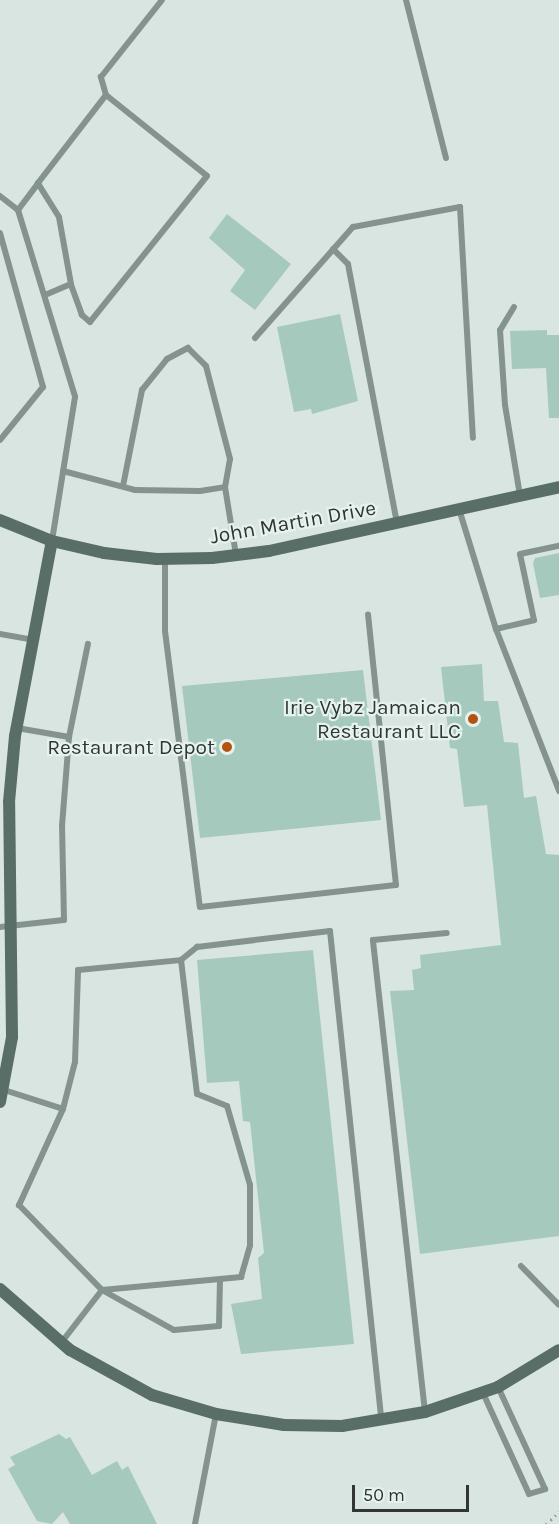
<!DOCTYPE html>
<style>
body{margin:0}
#map{position:relative;width:559px;height:1524px;overflow:hidden;background:#d9e5e1;font-family:Karla,sans-serif}
div>[style]{position:absolute}
[style*='--x']{left:calc(var(--x)*1px);top:calc(var(--y)*1px);width:calc(var(--w)*1px);rotate:calc(var(--a)*1deg)}
.building>*{inset:0;background:#a6c9bd}
.path>*{height:3px;margin-top:-1.5px;transform-origin:0;background:repeating-linear-gradient(90deg,#98a19f 0 1.5px,transparent 0 6px)}
.lane>*{height:6px;margin:-3px;padding:0 3px;transform-origin:3px;border-radius:3px;background:#85938e}
.secondary>*{height:12px;margin:-6px;padding:0 6px;transform-origin:6px;border-radius:6px;background:#596e67}
.dots>*{width:16px;height:16px;translate:-50% -50%;box-sizing:border-box;border:3px solid #e6f2ee;border-radius:50%}
span{translate:-50% -50%;white-space:nowrap;text-align:center;line-height:1.15;-webkit-text-stroke:4.5px #e6f2ee;paint-order:stroke}
.street-label{font-size:21px;color:#313635}
.poi-label{font-size:21px;color:#313635}
.right{translate:-100% -50%;text-align:right}
.scale{position:absolute;left:352px;top:1485px;width:117px;height:27px;box-sizing:border-box;border:3px solid #313635;border-top:0;padding-left:8px;font-size:18px;line-height:21px;white-space:nowrap;color:#313635;-webkit-text-stroke:4px #e6f2ee;paint-order:stroke}
</style>
<div id="map">
<div class="building">
<i style="clip-path:polygon(227px 214px,291px 264px,255px 310px,230px 291px,245px 270px,209px 238px)"></i>
<i style="clip-path:polygon(340px 314px,358px 401px,312px 414px,311px 409px,294px 412px,277px 327px)"></i>
<i style="clip-path:polygon(547px 330px,547px 335px,559px 335px,559px 418px,549px 418px,546px 368px,512px 369px,510px 331px)"></i>
<i style="clip-path:polygon(559px 553px,559px 595px,540px 598px,533px 563px,535px 558px)"></i>
<i style="clip-path:polygon(482px 664px,484px 701px,498px 701px,504px 742px,518px 743px,524px 798px,536px 796px,546px 854px,559px 855px,559px 1236px,420px 1254px,390px 991px,414px 990px,412px 970px,421px 968px,420px 955px,501px 945px,487px 805px,464px 807px,457px 749px,450px 748px,441px 667px)"></i>
<i style="clip-path:polygon(363px 670px,381px 820px,200px 838px,182px 686px)"></i>
<i style="clip-path:polygon(313px 950px,354px 1344px,241px 1354px,231px 1304px,262px 1299px,258px 1258px,264px 1253px,250px 1122px,243px 1121px,239px 1081px,207px 1083px,197px 960px)"></i>
<i style="clip-path:polygon(59px 1434px,66px 1439px,70px 1437px,92px 1475px,117px 1461px,122px 1470px,128px 1466px,157px 1524px,70px 1524px,63px 1512px,52px 1524px,37px 1521px,8px 1469px,15px 1465px,10px 1457px)"></i>
</div>
<div class="path">
<i style="--x:546;--y:1524;--w:18;--a:-43"></i>
</div>
<div class="lane">
<i style="--x:406;--y:0;--w:163;--a:75.8"></i>
<i style="--x:106;--y:95;--w:19;--a:-106"></i>
<i style="--x:101;--y:77;--w:98;--a:-51.6"></i>
<i style="--x:0;--y:196;--w:23;--a:38"></i>
<i style="--x:18;--y:210;--w:195;--a:73"></i>
<i style="--x:75;--y:397;--w:146;--a:99.1"></i>
<i style="--x:18;--y:210;--w:34;--a:-53"></i>
<i style="--x:38;--y:183;--w:111;--a:-52.3"></i>
<i style="--x:106;--y:95;--w:129;--a:38.7"></i>
<i style="--x:207;--y:176;--w:187;--a:128.7"></i>
<i style="--x:90;--y:322;--w:11;--a:-139"></i>
<i style="--x:82;--y:315;--w:33;--a:-110"></i>
<i style="--x:71;--y:284;--w:68;--a:-100.2"></i>
<i style="--x:59;--y:217;--w:40;--a:-122"></i>
<i style="--x:0;--y:233;--w:160;--a:74.4"></i>
<i style="--x:43;--y:387;--w:68;--a:129.1"></i>
<i style="--x:333;--y:249;--w:21;--a:45"></i>
<i style="--x:348;--y:264;--w:264;--a:79.3"></i>
<i style="--x:45;--y:295;--w:28;--a:-23"></i>
<i style="--x:514;--y:307;--w:27;--a:121"></i>
<i style="--x:500;--y:330;--w:75;--a:86.2"></i>
<i style="--x:505;--y:405;--w:92;--a:80.6"></i>
<i style="--x:255;--y:338;--w:148;--a:-48.6"></i>
<i style="--x:353;--y:227;--w:109;--a:-10.6"></i>
<i style="--x:460;--y:207;--w:231;--a:86.8"></i>
<i style="--x:63;--y:471;--w:74;--a:14.8"></i>
<i style="--x:135;--y:490;--w:65;--a:0.9"></i>
<i style="--x:200;--y:491;--w:25;--a:-9"></i>
<i style="--x:123;--y:486;--w:98;--a:-78.8"></i>
<i style="--x:142;--y:390;--w:40;--a:-51"></i>
<i style="--x:167;--y:359;--w:24;--a:-28"></i>
<i style="--x:188;--y:348;--w:25;--a:45"></i>
<i style="--x:206;--y:366;--w:96;--a:75.5"></i>
<i style="--x:230;--y:459;--w:28;--a:100"></i>
<i style="--x:225;--y:487;--w:69;--a:80.8"></i>
<i style="--x:459;--y:509;--w:126;--a:72.9"></i>
<i style="--x:496;--y:629;--w:174;--a:68.7"></i>
<i style="--x:165;--y:559;--w:72;--a:90"></i>
<i style="--x:165;--y:631;--w:278;--a:82.8"></i>
<i style="--x:200;--y:907;--w:197;--a:-6.4"></i>
<i style="--x:396;--y:885;--w:272;--a:-95.9"></i>
<i style="--x:496;--y:629;--w:39;--a:-13"></i>
<i style="--x:534;--y:620;--w:67;--a:-102"></i>
<i style="--x:520;--y:554;--w:40;--a:-12"></i>
<i style="--x:0;--y:634;--w:34;--a:10"></i>
<i style="--x:17;--y:728;--w:53;--a:9.8"></i>
<i style="--x:69;--y:737;--w:95;--a:-78.5"></i>
<i style="--x:0;--y:927;--w:64;--a:-6.2"></i>
<i style="--x:64;--y:920;--w:94;--a:-91.2"></i>
<i style="--x:62;--y:826;--w:89;--a:-85.5"></i>
<i style="--x:1;--y:1089;--w:65;--a:17.9"></i>
<i style="--x:63;--y:1109;--w:49;--a:-75.7"></i>
<i style="--x:75;--y:1062;--w:92;--a:-88.1"></i>
<i style="--x:78;--y:970;--w:103;--a:-5.5"></i>
<i style="--x:181;--y:960;--w:21;--a:-39"></i>
<i style="--x:197;--y:947;--w:134;--a:-6.9"></i>
<i style="--x:330;--y:931;--w:491;--a:84"></i>
<i style="--x:63;--y:1109;--w:106;--a:114.6"></i>
<i style="--x:19;--y:1205;--w:119;--a:45.7"></i>
<i style="--x:102;--y:1290;--w:140;--a:-5.3"></i>
<i style="--x:241;--y:1277;--w:33;--a:-74"></i>
<i style="--x:250;--y:1245;--w:60;--a:-90"></i>
<i style="--x:250;--y:1185;--w:82;--a:-106.2"></i>
<i style="--x:227;--y:1106;--w:32;--a:-158"></i>
<i style="--x:197;--y:1094;--w:135;--a:-96.8"></i>
<i style="--x:521;--y:1266;--w:54;--a:45.7"></i>
<i style="--x:61;--y:1343;--w:67;--a:-52.3"></i>
<i style="--x:102;--y:1290;--w:82;--a:29.1"></i>
<i style="--x:174;--y:1330;--w:45;--a:-5.1"></i>
<i style="--x:219;--y:1326;--w:47;--a:-88.8"></i>
<i style="--x:483;--y:1393;--w:111;--a:65.5"></i>
<i style="--x:529;--y:1494;--w:17;--a:-17"></i>
<i style="--x:545;--y:1489;--w:112;--a:-114.7"></i>
<i style="--x:425;--y:1412;--w:475;--a:-96.3"></i>
<i style="--x:373;--y:940;--w:74;--a:-5.4"></i>
<i style="--x:195;--y:1524;--w:112;--a:-79.2"></i>
</div>
<div class="secondary">
<i style="--x:0;--y:520;--w:56;--a:22"></i>
<i style="--x:52;--y:541;--w:53;--a:13"></i>
<i style="--x:104;--y:553;--w:53;--a:6.5"></i>
<i style="--x:157;--y:559;--w:55;--a:-1"></i>
<i style="--x:212;--y:558;--w:57;--a:-7"></i>
<i style="--x:269;--y:551;--w:297;--a:-12.4"></i>
<i style="--x:0;--y:1102;--w:66;--a:-79.5"></i>
<i style="--x:12;--y:1037;--w:235;--a:-90.7"></i>
<i style="--x:9;--y:802;--w:66;--a:-84.8"></i>
<i style="--x:15;--y:736;--w:198;--a:-79.3"></i>
<i style="--x:0;--y:1289;--w:93;--a:41.1"></i>
<i style="--x:70;--y:1350;--w:94;--a:28.8"></i>
<i style="--x:152;--y:1395;--w:67;--a:16.5"></i>
<i style="--x:216;--y:1414;--w:69;--a:9.2"></i>
<i style="--x:284;--y:1425;--w:58;--a:1"></i>
<i style="--x:342;--y:1426;--w:84;--a:-9.6"></i>
<i style="--x:425;--y:1412;--w:77;--a:-18.9"></i>
<i style="--x:498;--y:1387;--w:71;--a:-31.2"></i>
</div>
<div class="dots">
<i style="left:473px;top:719px;background:#b45212"></i>
<i style="left:227px;top:747px;background:#b45212"></i>
</div>
<div class="street-label">
<span style="left:293px;top:522px;rotate:-10deg">John Martin Drive</span>
</div>
<div class="poi-label">
<span class="right" style="left:461px;top:719px">Irie Vybz Jamaican<br>Restaurant LLC</span>
<span class="right" style="left:215px;top:747px">Restaurant Depot</span>
</div>
<div class="scale">50 m</div>
</div>
